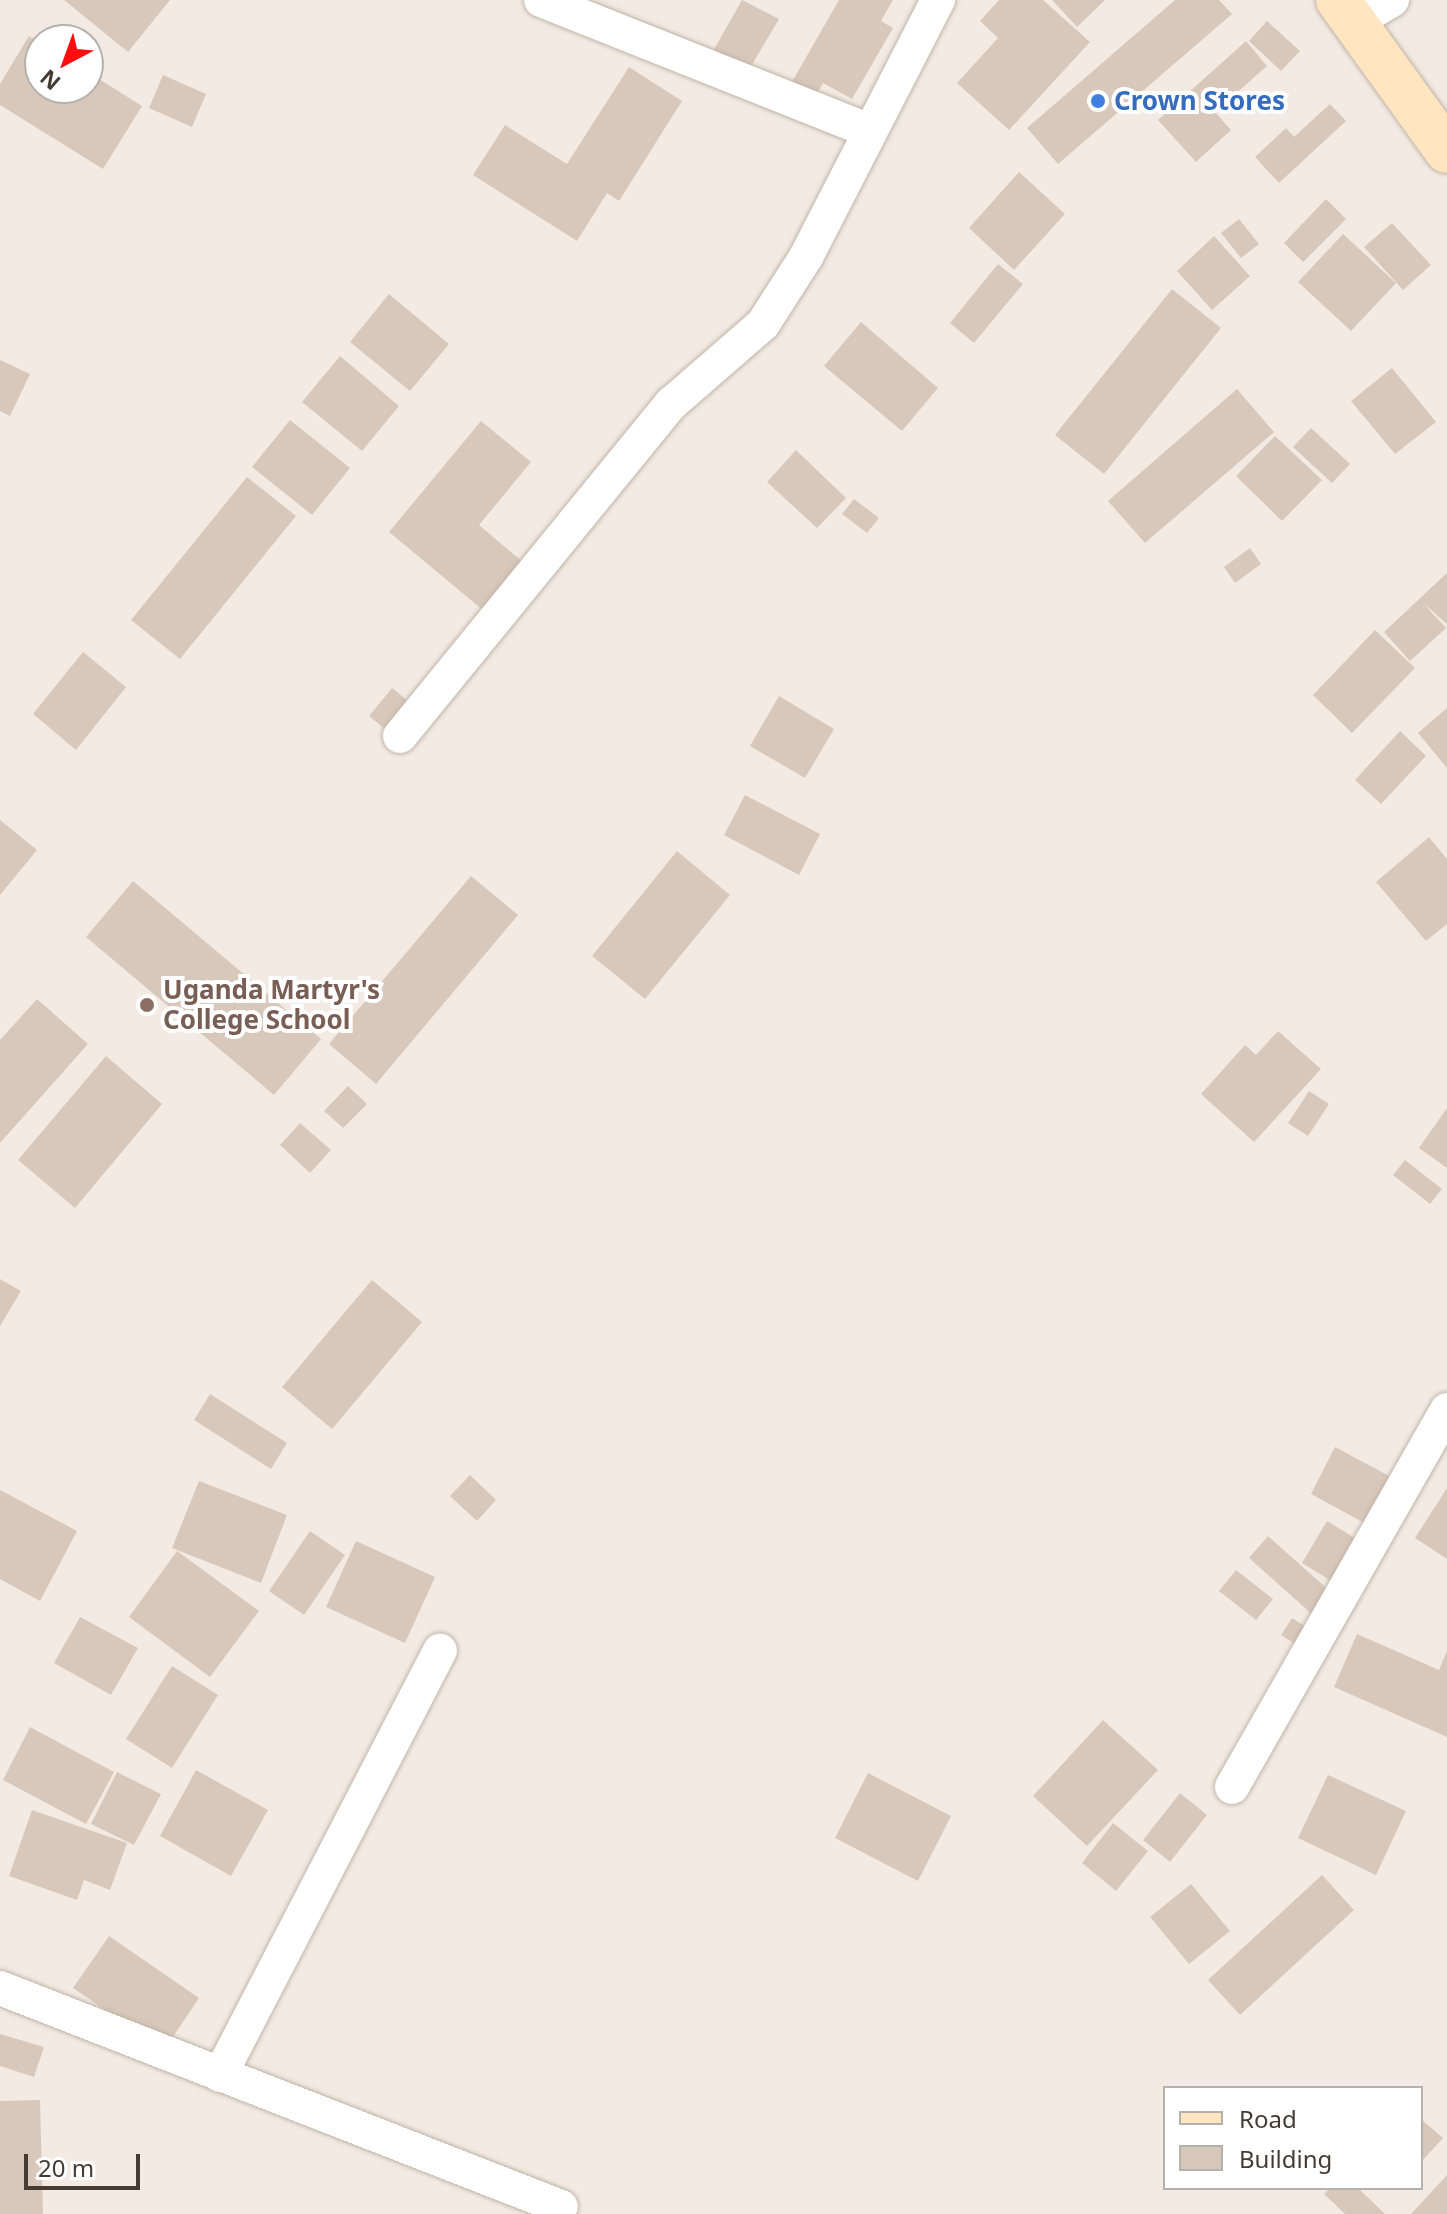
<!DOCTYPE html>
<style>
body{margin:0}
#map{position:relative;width:1447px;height:2214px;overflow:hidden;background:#f3ebe3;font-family:"Noto Sans",sans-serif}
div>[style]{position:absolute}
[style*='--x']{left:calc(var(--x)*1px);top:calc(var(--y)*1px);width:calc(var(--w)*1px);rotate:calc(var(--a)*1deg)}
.building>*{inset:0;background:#d8c8bb}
.roads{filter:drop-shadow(0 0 2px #c2b4a8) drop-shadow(0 0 2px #c2b4a8)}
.minor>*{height:34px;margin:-17px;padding:0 17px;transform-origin:17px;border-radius:17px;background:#fff}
.secondary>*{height:44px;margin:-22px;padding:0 22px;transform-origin:22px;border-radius:22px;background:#ffe6c1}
.dots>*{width:22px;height:22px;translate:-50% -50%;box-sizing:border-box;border:4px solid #fff;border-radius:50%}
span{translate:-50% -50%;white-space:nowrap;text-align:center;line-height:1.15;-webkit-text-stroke:8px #fff;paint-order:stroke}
.shop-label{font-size:26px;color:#366cbe;font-weight:700}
.left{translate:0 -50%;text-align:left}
.education-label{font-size:26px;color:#785e54;font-weight:700}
.legend{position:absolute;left:1163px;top:2086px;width:260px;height:104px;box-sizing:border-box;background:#fff;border:2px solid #b5b1ad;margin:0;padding:10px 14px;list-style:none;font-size:24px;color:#453b33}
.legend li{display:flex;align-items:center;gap:16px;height:40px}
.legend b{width:40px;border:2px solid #b5b1ad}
.north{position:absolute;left:24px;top:24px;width:80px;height:80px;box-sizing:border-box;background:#fff;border:2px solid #b5b1ad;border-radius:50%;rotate:221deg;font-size:22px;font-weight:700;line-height:32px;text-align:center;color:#453b33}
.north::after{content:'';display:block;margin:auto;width:28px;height:36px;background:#ff0e11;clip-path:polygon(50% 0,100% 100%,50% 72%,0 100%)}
.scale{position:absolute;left:24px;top:2154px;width:116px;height:36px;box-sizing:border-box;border:4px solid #453b33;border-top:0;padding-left:10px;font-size:24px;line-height:28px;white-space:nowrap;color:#453b33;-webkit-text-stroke:6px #fff;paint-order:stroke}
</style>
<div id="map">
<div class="building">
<i style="clip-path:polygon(64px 0,170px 0,128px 52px)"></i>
<i style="clip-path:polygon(742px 0,779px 19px,744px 78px,709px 58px)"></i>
<i style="clip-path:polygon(839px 0,893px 0,881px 21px,893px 28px,852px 99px,823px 83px,813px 100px,789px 87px)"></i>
<i style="clip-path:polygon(999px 0,1043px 0,1090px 42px,1009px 130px,957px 83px,998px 38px,980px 21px)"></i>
<i style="clip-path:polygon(1052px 0,1105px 0,1077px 27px)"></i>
<i style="clip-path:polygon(1175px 0,1219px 0,1232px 14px,1058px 164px,1027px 128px)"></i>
<i style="clip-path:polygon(1267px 21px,1300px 51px,1281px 71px,1249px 41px)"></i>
<i style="clip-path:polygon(29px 36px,40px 43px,40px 88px,88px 88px,88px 72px,142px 106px,103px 169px,0 105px,0 84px)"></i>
<i style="clip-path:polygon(1246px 41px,1267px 66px,1215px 112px,1231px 130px,1196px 162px,1158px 120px)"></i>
<i style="clip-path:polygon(629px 67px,682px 101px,619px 201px,607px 193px,577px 241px,473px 175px,505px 125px,567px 164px)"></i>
<i style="clip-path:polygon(163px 75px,206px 94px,192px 127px,149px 108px)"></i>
<i style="clip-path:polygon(1330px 104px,1346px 121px,1279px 183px,1255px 157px,1286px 128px,1294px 137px)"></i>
<i style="clip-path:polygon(1019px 172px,1065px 214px,1014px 270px,969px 228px)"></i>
<i style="clip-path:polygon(1326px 199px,1346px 219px,1303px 262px,1284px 243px)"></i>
<i style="clip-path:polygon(1239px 219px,1259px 244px,1241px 258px,1221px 233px)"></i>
<i style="clip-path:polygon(1392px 223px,1431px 265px,1403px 290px,1364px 247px)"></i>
<i style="clip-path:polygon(1343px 234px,1396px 283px,1351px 331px,1298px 282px)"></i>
<i style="clip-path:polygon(1214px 236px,1250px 276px,1212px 310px,1177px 271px)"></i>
<i style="clip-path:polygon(998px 264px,1023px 284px,974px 343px,950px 323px)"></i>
<i style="clip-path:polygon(1172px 289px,1221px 328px,1104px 474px,1055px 435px)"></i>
<i style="clip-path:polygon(389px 294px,449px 344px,410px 391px,350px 342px)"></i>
<i style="clip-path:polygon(861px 322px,938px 388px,902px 431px,824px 366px)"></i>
<i style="clip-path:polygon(340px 356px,399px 406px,362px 451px,302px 402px)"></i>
<i style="clip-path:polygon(0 360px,30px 374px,10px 416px,0 411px)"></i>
<i style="clip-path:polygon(1392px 368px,1436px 422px,1395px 454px,1351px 401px)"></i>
<i style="clip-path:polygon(1237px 389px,1274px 432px,1145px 543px,1108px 501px)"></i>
<i style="clip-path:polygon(290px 420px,350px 468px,312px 515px,252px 467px)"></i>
<i style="clip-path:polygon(481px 421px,531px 462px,479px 525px,524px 563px,484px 611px,389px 532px)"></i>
<i style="clip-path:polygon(1311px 428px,1350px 464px,1332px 483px,1293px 447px)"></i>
<i style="clip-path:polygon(1275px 436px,1322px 480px,1282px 521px,1236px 476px)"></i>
<i style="clip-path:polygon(796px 450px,846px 498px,817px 528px,767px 482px)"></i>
<i style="clip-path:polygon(247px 477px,296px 516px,180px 659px,131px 620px)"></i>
<i style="clip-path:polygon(854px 499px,879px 518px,867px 533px,842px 514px)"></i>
<i style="clip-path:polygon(1250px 548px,1261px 564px,1235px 583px,1224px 567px)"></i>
<i style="clip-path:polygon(1447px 573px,1447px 624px,1423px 603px,1446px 628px,1410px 661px,1384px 632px)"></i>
<i style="clip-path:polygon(1375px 630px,1415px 668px,1352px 733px,1313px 695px)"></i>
<i style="clip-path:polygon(83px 652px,126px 687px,76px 750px,33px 714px)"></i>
<i style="clip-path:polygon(392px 688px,418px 709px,395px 737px,369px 716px)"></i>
<i style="clip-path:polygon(779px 696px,834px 729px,805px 778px,750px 746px)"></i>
<i style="clip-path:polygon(1447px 708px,1447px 768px,1418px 733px)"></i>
<i style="clip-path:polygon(1400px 731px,1426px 756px,1381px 804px,1355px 780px)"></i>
<i style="clip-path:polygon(745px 795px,820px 834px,799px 875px,724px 835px)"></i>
<i style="clip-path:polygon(0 820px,37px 850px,0 895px)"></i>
<i style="clip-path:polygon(1429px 837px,1447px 859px,1447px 924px,1426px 941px,1376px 882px)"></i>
<i style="clip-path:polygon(677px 851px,730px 895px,645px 999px,592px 956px)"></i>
<i style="clip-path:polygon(471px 876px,518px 915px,376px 1084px,329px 1044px)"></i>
<i style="clip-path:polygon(133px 881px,321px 1039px,274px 1095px,86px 937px)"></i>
<i style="clip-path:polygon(37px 999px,88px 1044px,0 1143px,0 1040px)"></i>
<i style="clip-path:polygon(1278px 1031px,1321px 1069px,1254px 1142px,1201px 1094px,1245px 1045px,1256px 1055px)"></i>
<i style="clip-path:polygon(106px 1056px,162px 1104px,75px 1208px,18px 1160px)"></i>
<i style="clip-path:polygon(348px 1086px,367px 1104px,343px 1128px,324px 1111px)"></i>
<i style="clip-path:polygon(1309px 1091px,1329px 1104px,1308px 1136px,1288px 1123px)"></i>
<i style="clip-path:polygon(1447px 1108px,1447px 1168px,1419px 1148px)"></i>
<i style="clip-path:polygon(300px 1123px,331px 1150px,310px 1173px,280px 1145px)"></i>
<i style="clip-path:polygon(1405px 1160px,1442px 1189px,1430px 1204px,1393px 1175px)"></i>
<i style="clip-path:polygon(0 1279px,21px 1291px,0 1326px)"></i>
<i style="clip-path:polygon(372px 1280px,422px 1322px,332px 1429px,282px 1387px)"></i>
<i style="clip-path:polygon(210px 1394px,287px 1443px,271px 1469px,194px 1420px)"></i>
<i style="clip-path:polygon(1335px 1447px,1393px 1478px,1368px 1525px,1311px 1494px)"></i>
<i style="clip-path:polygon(470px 1475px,496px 1500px,477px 1521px,450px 1496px)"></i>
<i style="clip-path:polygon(199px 1481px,287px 1515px,261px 1583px,172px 1548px)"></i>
<i style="clip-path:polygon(1447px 1488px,1447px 1559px,1415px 1538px)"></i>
<i style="clip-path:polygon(0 1490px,77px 1531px,40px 1601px,0 1579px)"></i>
<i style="clip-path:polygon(1327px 1521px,1363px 1543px,1338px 1585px,1302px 1563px)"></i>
<i style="clip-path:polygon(310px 1531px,345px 1555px,304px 1615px,269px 1591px)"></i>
<i style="clip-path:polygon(1268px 1536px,1333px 1594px,1314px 1616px,1249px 1558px)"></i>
<i style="clip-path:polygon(356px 1541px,435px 1577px,405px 1643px,326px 1607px)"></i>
<i style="clip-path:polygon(177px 1551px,259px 1611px,210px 1677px,129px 1617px)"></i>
<i style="clip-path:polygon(1236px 1570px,1273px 1599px,1256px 1620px,1219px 1591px)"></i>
<i style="clip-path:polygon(80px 1617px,138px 1648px,111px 1695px,54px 1663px)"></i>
<i style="clip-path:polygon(1292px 1618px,1318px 1634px,1306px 1651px,1281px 1635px)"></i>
<i style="clip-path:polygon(1357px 1634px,1439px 1670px,1447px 1651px,1447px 1737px,1334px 1687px)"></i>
<i style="clip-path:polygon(172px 1666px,218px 1695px,172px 1768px,126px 1739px)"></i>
<i style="clip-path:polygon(1103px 1720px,1158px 1770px,1087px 1846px,1033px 1796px)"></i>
<i style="clip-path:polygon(30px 1727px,114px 1772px,86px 1824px,3px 1780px)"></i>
<i style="clip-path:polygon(196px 1770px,268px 1810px,231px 1876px,160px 1836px)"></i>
<i style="clip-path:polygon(117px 1772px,161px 1794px,134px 1845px,91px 1824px)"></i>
<i style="clip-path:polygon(868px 1773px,951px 1816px,918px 1881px,835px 1838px)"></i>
<i style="clip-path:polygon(1328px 1775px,1406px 1811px,1376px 1875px,1298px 1838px)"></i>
<i style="clip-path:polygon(1180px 1793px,1207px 1815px,1170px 1862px,1143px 1840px)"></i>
<i style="clip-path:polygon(32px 1810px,127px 1843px,110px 1890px,84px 1880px,77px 1900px,9px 1876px)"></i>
<i style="clip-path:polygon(1113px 1823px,1148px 1851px,1116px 1891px,1082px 1863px)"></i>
<i style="clip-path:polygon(1322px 1875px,1354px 1910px,1240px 2015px,1208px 1980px)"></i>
<i style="clip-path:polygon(1191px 1884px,1230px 1931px,1189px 1964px,1150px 1917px)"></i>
<i style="clip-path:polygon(109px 1936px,199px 1998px,164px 2050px,73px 1988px)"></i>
<i style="clip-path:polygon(0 2034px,44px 2047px,34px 2077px,0 2066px)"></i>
<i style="clip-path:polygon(40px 2100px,43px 2214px,0 2214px,0 2101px)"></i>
<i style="clip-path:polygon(1421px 2119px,1443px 2138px,1421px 2162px)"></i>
<i style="clip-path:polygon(1447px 2175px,1447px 2214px,1411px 2214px)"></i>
<i style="clip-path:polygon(1330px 2188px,1358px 2188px,1385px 2214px,1345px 2214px,1324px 2194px)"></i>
</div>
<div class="roads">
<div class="minor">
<i style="--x:541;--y:0;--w:354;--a:21.7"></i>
<i style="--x:1354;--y:22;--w:44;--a:-30.1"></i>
<i style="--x:400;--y:736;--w:429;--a:-50.8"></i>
<i style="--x:671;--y:404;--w:122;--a:-41"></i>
<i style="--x:763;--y:324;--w:80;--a:-57.3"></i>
<i style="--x:806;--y:257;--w:289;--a:-62.8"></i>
<i style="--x:1232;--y:1787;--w:434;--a:-60.3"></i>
<i style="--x:0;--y:1988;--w:602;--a:21.32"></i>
<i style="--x:220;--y:2075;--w:478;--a:-62.6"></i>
</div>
<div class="secondary">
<i style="--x:1338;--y:0;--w:186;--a:54.2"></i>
</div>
</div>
<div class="dots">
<i style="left:1098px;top:101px;background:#3f7fe0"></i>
<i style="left:147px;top:1005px;background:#8d6e63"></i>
</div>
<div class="shop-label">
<span class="left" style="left:1114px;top:101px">Crown Stores</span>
</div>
<div class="education-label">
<span class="left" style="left:163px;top:1005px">Uganda Martyr's<br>College School</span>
</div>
<ul class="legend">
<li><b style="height:10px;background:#ffe6c1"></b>Road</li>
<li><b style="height:22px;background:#d8c8bb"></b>Building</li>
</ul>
<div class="north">N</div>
<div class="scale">20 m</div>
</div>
